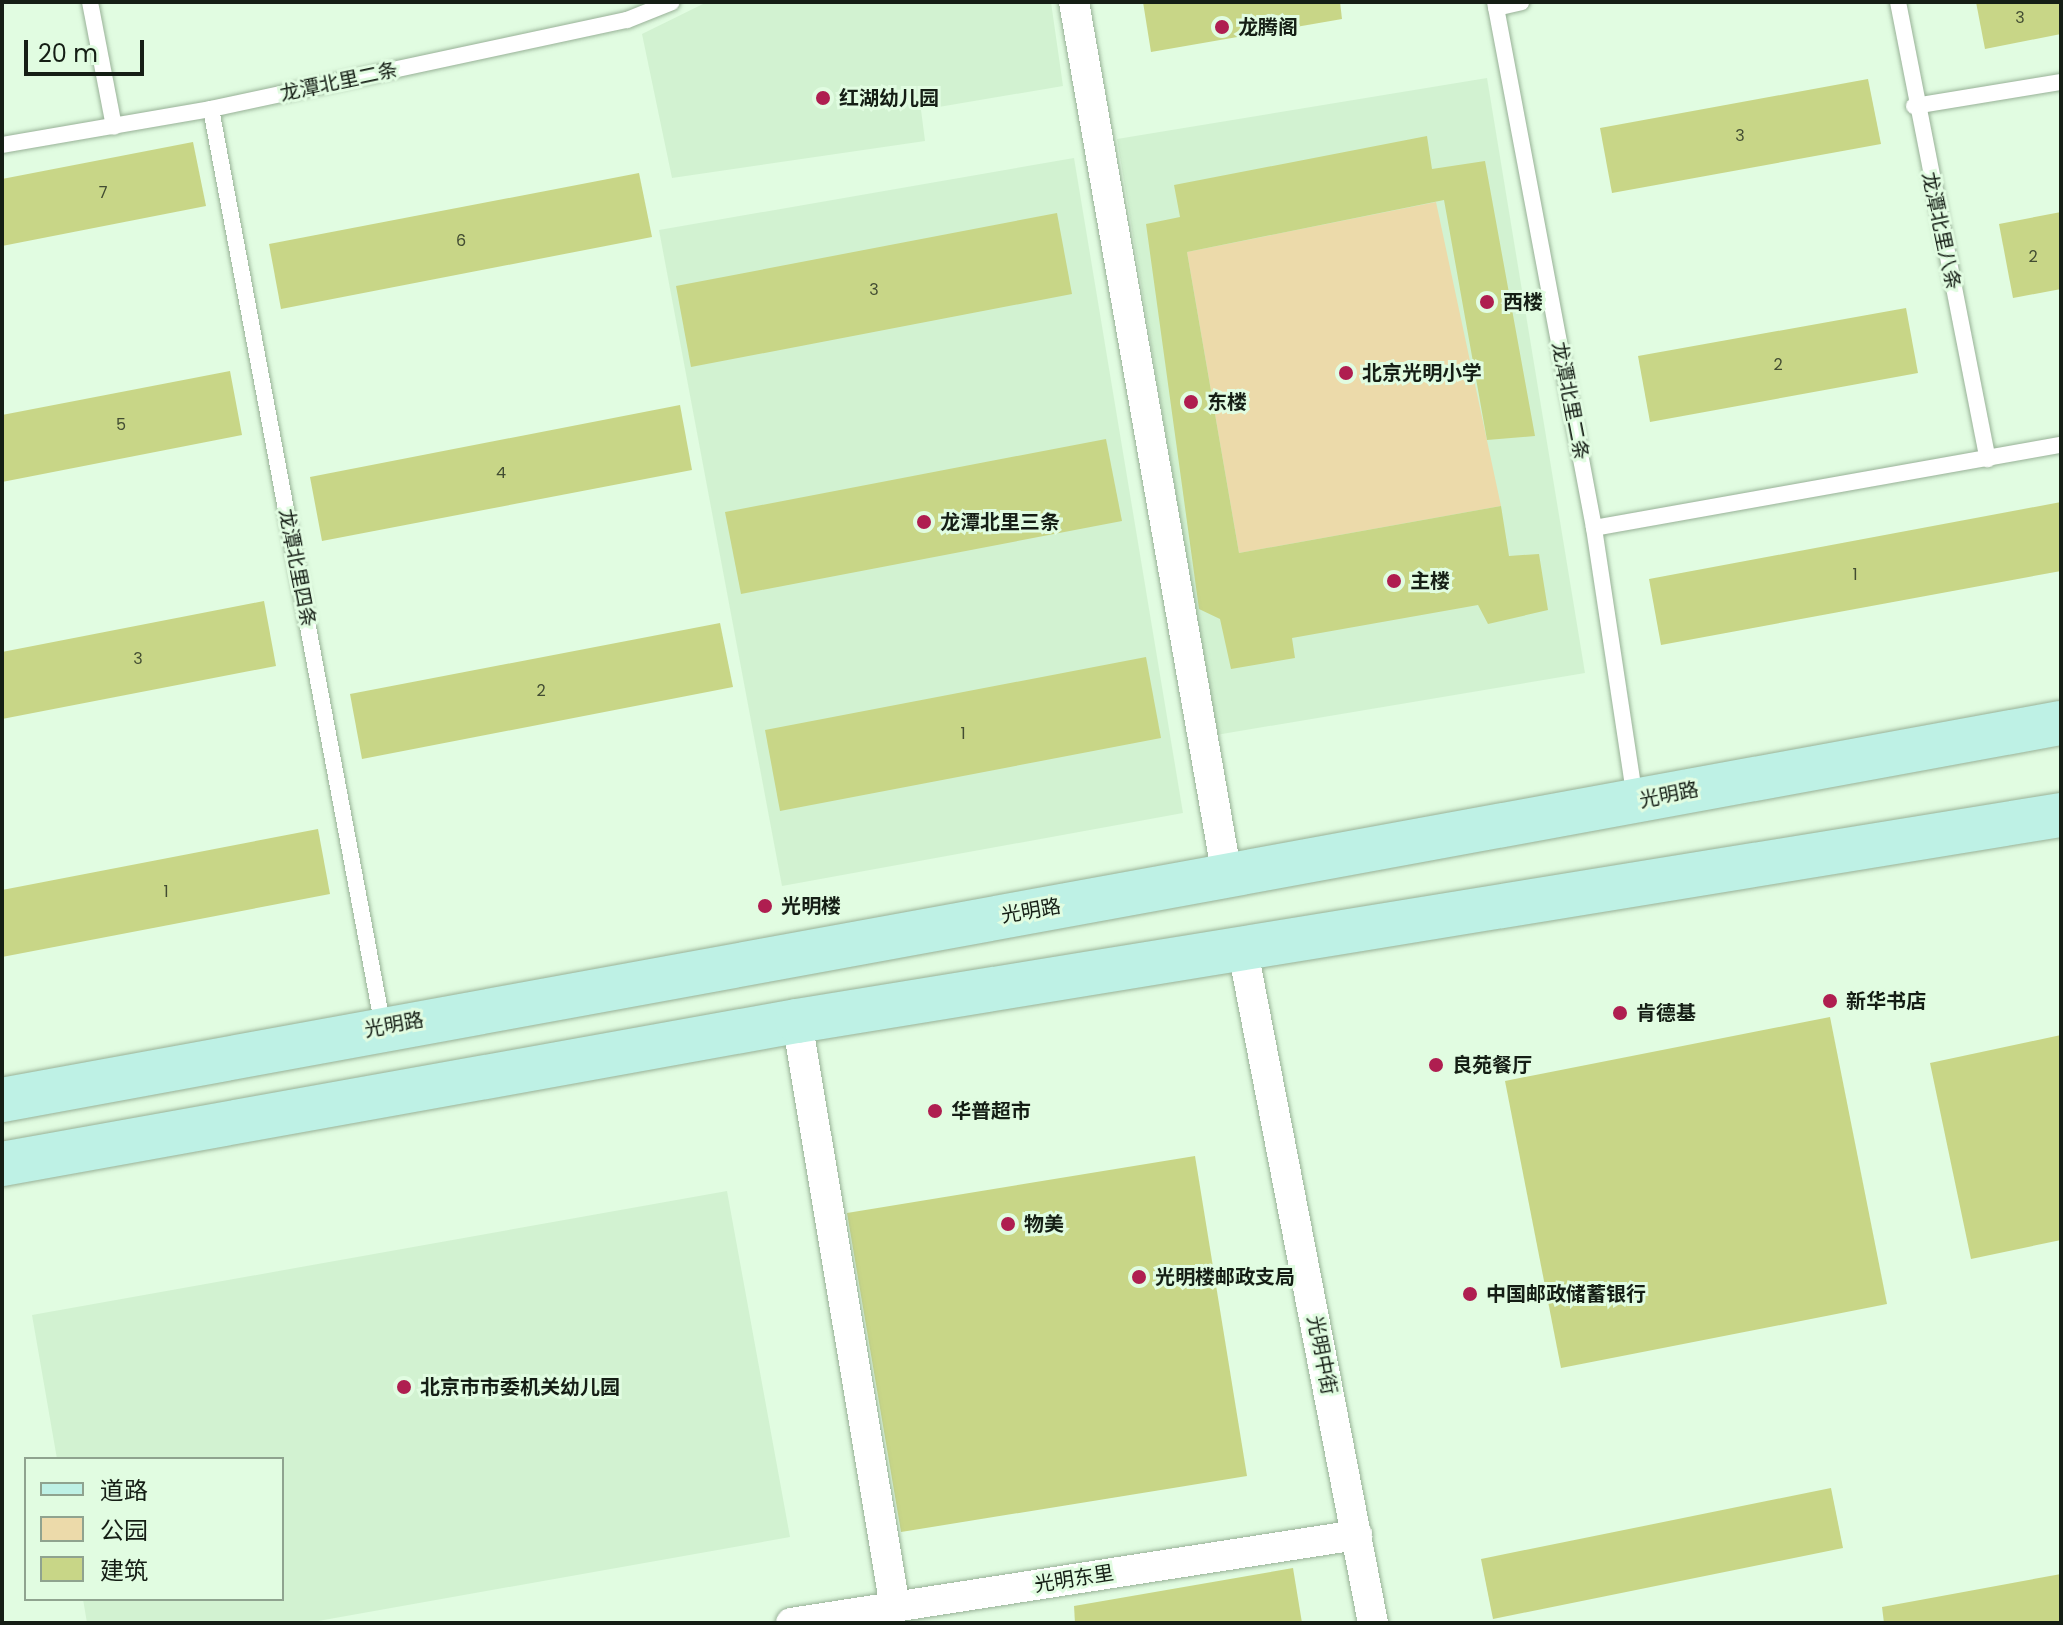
<!DOCTYPE html>
<meta charset="utf-8">
<style>
body{margin:0}
#map{position:relative;width:2063px;height:1625px;overflow:hidden;background:#e1fce1;font-family:Poppins,"Noto Sans SC",sans-serif}
div>[style]{position:absolute}
[style*='--x']{left:calc(var(--x)*1px);top:calc(var(--y)*1px);width:calc(var(--w)*1px);rotate:calc(var(--a)*1deg)}
.built>*{inset:0;background:#d2f2d1}
.green>*{inset:0;background:#ecdaaa}
.building>*{inset:0;background:#c8d687}
.roads{filter:drop-shadow(0 0 2px #98b197) drop-shadow(0 0 2px #98b197)}
.lane>*{height:16px;margin:-8px;padding:0 8px;transform-origin:8px;border-radius:8px;background:#fff}
.street>*{height:30px;margin:-15px;padding:0 15px;transform-origin:15px;border-radius:15px;background:#fff}
.secondary>*{height:44px;margin:-22px;padding:0 22px;transform-origin:22px;border-radius:22px;background:#bef1e5}
.dots>*{width:22px;height:22px;translate:-50% -50%;box-sizing:border-box;border:4px solid #e1fce1;border-radius:50%}
span{translate:-50% -50%;white-space:nowrap;text-align:center;line-height:1.15;-webkit-text-stroke:6px #e1fce1;paint-order:stroke}
.number-label{font-size:16px;color:#424c32}
.number-label span{-webkit-text-stroke-width:0}
.poi-label{font-size:20px;color:#151e15;font-weight:700}
.left{translate:0 -50%;text-align:left}
.street-label{font-size:20px;color:#151e15}
.frame{position:absolute;inset:0;border:4px solid #151e15;pointer-events:none}
.legend{position:absolute;left:24px;top:1457px;width:260px;height:144px;box-sizing:border-box;background:#e1fce1;border:2px solid #8fa38f;margin:0;padding:10px 14px;list-style:none;font-size:24px;color:#151e15}
.legend li{display:flex;align-items:center;gap:16px;height:40px}
.legend b{width:40px;border:2px solid #8fa38f}
.scale{position:absolute;left:24px;top:40px;width:120px;height:36px;box-sizing:border-box;border:4px solid #151e15;border-top:0;padding-left:10px;font-size:24px;line-height:28px;white-space:nowrap;color:#151e15;-webkit-text-stroke:6px #e1fce1;paint-order:stroke}
</style>
<div id="map">
<div class="built">
<i style="clip-path:polygon(707px 2px,1051px 2px,1063px 86px,921px 110px,925px 141px,672px 178px,642px 34px)"></i>
<i style="clip-path:polygon(1487px 78px,1585px 673px,1216px 735px,1117px 139px)"></i>
<i style="clip-path:polygon(1074px 158px,1183px 813px,782px 886px,659px 230px)"></i>
<i style="clip-path:polygon(727px 1191px,790px 1537px,307px 1623px,87px 1623px,83px 1599px,282px 1599px,282px 1459px,57px 1459px,32px 1315px)"></i>
</div>
<div class="green">
<i style="clip-path:polygon(1436px 202px,1501px 506px,1239px 553px,1187px 252px)"></i>
</div>
<div class="building">
<i style="clip-path:polygon(1143px 2px,1340px 2px,1342px 19px,1151px 52px)"></i>
<i style="clip-path:polygon(1976px 2px,2061px 2px,2061px 34px,1985px 49px)"></i>
<i style="clip-path:polygon(1868px 79px,1881px 144px,1612px 193px,1600px 128px)"></i>
<i style="clip-path:polygon(1427px 136px,1432px 169px,1485px 161px,1535px 436px,1487px 440px,1444px 200px,1187px 252px,1239px 553px,1501px 506px,1509px 556px,1539px 554px,1548px 610px,1488px 624px,1478px 605px,1292px 638px,1295px 658px,1231px 669px,1220px 619px,1199px 609px,1146px 224px,1180px 217px,1174px 185px)"></i>
<i style="clip-path:polygon(193px 142px,206px 206px,2px 246px,2px 179px)"></i>
<i style="clip-path:polygon(639px 173px,652px 237px,281px 309px,269px 244px)"></i>
<i style="clip-path:polygon(2061px 212px,2061px 289px,2013px 298px,1999px 224px)"></i>
<i style="clip-path:polygon(1057px 213px,1072px 294px,691px 367px,676px 286px)"></i>
<i style="clip-path:polygon(1906px 308px,1918px 373px,1650px 422px,1638px 356px)"></i>
<i style="clip-path:polygon(230px 371px,242px 435px,2px 482px,2px 415px)"></i>
<i style="clip-path:polygon(680px 405px,692px 470px,322px 541px,310px 477px)"></i>
<i style="clip-path:polygon(1106px 439px,1122px 521px,741px 594px,725px 512px)"></i>
<i style="clip-path:polygon(2061px 502px,2061px 571px,1661px 645px,1649px 579px)"></i>
<i style="clip-path:polygon(264px 601px,276px 666px,2px 719px,2px 652px)"></i>
<i style="clip-path:polygon(720px 623px,733px 687px,362px 759px,350px 694px)"></i>
<i style="clip-path:polygon(1146px 657px,1161px 738px,780px 811px,765px 730px)"></i>
<i style="clip-path:polygon(318px 829px,330px 894px,2px 957px,2px 890px)"></i>
<i style="clip-path:polygon(1830px 1017px,1887px 1304px,1561px 1368px,1505px 1081px)"></i>
<i style="clip-path:polygon(2061px 1035px,2061px 1240px,1971px 1259px,1930px 1063px)"></i>
<i style="clip-path:polygon(1195px 1156px,1247px 1476px,901px 1532px,847px 1213px)"></i>
<i style="clip-path:polygon(1831px 1488px,1843px 1548px,1493px 1619px,1481px 1559px)"></i>
<i style="clip-path:polygon(1293px 1568px,1302px 1623px,1075px 1623px,1074px 1606px)"></i>
<i style="clip-path:polygon(2061px 1574px,2061px 1623px,1884px 1623px,1882px 1607px)"></i>
</div>
<div class="roads">
<div class="lane">
<i style="--x:90;--y:2;--w:127;--a:79.1"></i>
<i style="--x:1495;--y:2;--w:535;--a:79.34"></i>
<i style="--x:1594;--y:528;--w:275;--a:81.4"></i>
<i style="--x:1898;--y:2;--w:466;--a:78.9"></i>
<i style="--x:1496;--y:8;--w:26;--a:-13"></i>
<i style="--x:1914;--y:106;--w:149;--a:-9.3"></i>
<i style="--x:211;--y:109;--w:934;--a:79.39"></i>
<i style="--x:2;--y:145;--w:212;--a:-9.8"></i>
<i style="--x:211;--y:109;--w:425;--a:-12.1"></i>
<i style="--x:627;--y:20;--w:48;--a:-21.8"></i>
<i style="--x:1594;--y:528;--w:474;--a:-10.1"></i>
</div>
<div class="street">
<i style="--x:1074;--y:2;--w:887;--a:80.07"></i>
<i style="--x:1242;--y:946;--w:690;--a:79.05"></i>
<i style="--x:797;--y:1021;--w:594;--a:80.51"></i>
<i style="--x:791;--y:1623;--w:573;--a:-8.84"></i>
</div>
<div class="secondary">
<i style="--x:2;--y:1100;--w:2093;--a:-10.38"></i>
<i style="--x:2;--y:1164;--w:808;--a:-10.2"></i>
<i style="--x:797;--y:1021;--w:1281;--a:-9.26"></i>
</div>
</div>
<div class="dots">
<i style="left:1222px;top:27px;background:#af1e50"></i>
<i style="left:823px;top:98px;background:#af1e50"></i>
<i style="left:1487px;top:302px;background:#af1e50"></i>
<i style="left:1346px;top:373px;background:#af1e50"></i>
<i style="left:1191px;top:402px;background:#af1e50"></i>
<i style="left:924px;top:522px;background:#af1e50"></i>
<i style="left:1394px;top:581px;background:#af1e50"></i>
<i style="left:765px;top:906px;background:#af1e50"></i>
<i style="left:1830px;top:1001px;background:#af1e50"></i>
<i style="left:1620px;top:1013px;background:#af1e50"></i>
<i style="left:1436px;top:1065px;background:#af1e50"></i>
<i style="left:935px;top:1111px;background:#af1e50"></i>
<i style="left:1008px;top:1224px;background:#af1e50"></i>
<i style="left:1139px;top:1277px;background:#af1e50"></i>
<i style="left:1470px;top:1294px;background:#af1e50"></i>
<i style="left:404px;top:1387px;background:#af1e50"></i>
</div>
<div class="number-label">
<span style="left:2020px;top:18px">3</span>
<span style="left:1740px;top:136px">3</span>
<span style="left:103px;top:193px">7</span>
<span style="left:461px;top:241px">6</span>
<span style="left:2033px;top:257px">2</span>
<span style="left:874px;top:290px">3</span>
<span style="left:1778px;top:365px">2</span>
<span style="left:121px;top:425px">5</span>
<span style="left:501px;top:473px">4</span>
<span style="left:1855px;top:575px">1</span>
<span style="left:138px;top:659px">3</span>
<span style="left:541px;top:691px">2</span>
<span style="left:963px;top:734px">1</span>
<span style="left:166px;top:892px">1</span>
</div>
<div class="poi-label">
<span class="left" style="left:1238px;top:27px">龙腾阁</span>
<span class="left" style="left:839px;top:98px">红湖幼儿园</span>
<span class="left" style="left:1503px;top:302px">西楼</span>
<span class="left" style="left:1362px;top:373px">北京光明小学</span>
<span class="left" style="left:1207px;top:402px">东楼</span>
<span class="left" style="left:940px;top:522px">龙潭北里三条</span>
<span class="left" style="left:1410px;top:581px">主楼</span>
<span class="left" style="left:781px;top:906px">光明楼</span>
<span class="left" style="left:1846px;top:1001px">新华书店</span>
<span class="left" style="left:1636px;top:1013px">肯德基</span>
<span class="left" style="left:1452px;top:1065px">良苑餐厅</span>
<span class="left" style="left:951px;top:1111px">华普超市</span>
<span class="left" style="left:1024px;top:1224px">物美</span>
<span class="left" style="left:1155px;top:1277px">光明楼邮政支局</span>
<span class="left" style="left:1486px;top:1294px">中国邮政储蓄银行</span>
<span class="left" style="left:420px;top:1387px">北京市市委机关幼儿园</span>
</div>
<div class="street-label">
<span style="left:339px;top:82px;rotate:-12deg">龙潭北里二条</span>
<span style="left:1941px;top:231px;rotate:78deg">龙潭北里八条</span>
<span style="left:1570px;top:401px;rotate:79deg">龙潭北里二条</span>
<span style="left:297px;top:568px;rotate:79deg">龙潭北里四条</span>
<span style="left:1669px;top:795px;rotate:-11deg">光明路</span>
<span style="left:1031px;top:911px;rotate:-10deg">光明路</span>
<span style="left:394px;top:1025px;rotate:-10deg">光明路</span>
<span style="left:1322px;top:1355px;rotate:79deg">光明中街</span>
<span style="left:1074px;top:1579px;rotate:-9deg">光明东里</span>
</div>
<div class="frame"></div>
<ul class="legend">
<li><b style="height:10px;background:#bef1e5"></b>道路</li>
<li><b style="height:22px;background:#ecdaaa"></b>公园</li>
<li><b style="height:22px;background:#c8d687"></b>建筑</li>
</ul>
<div class="scale">20 m</div>
</div>
